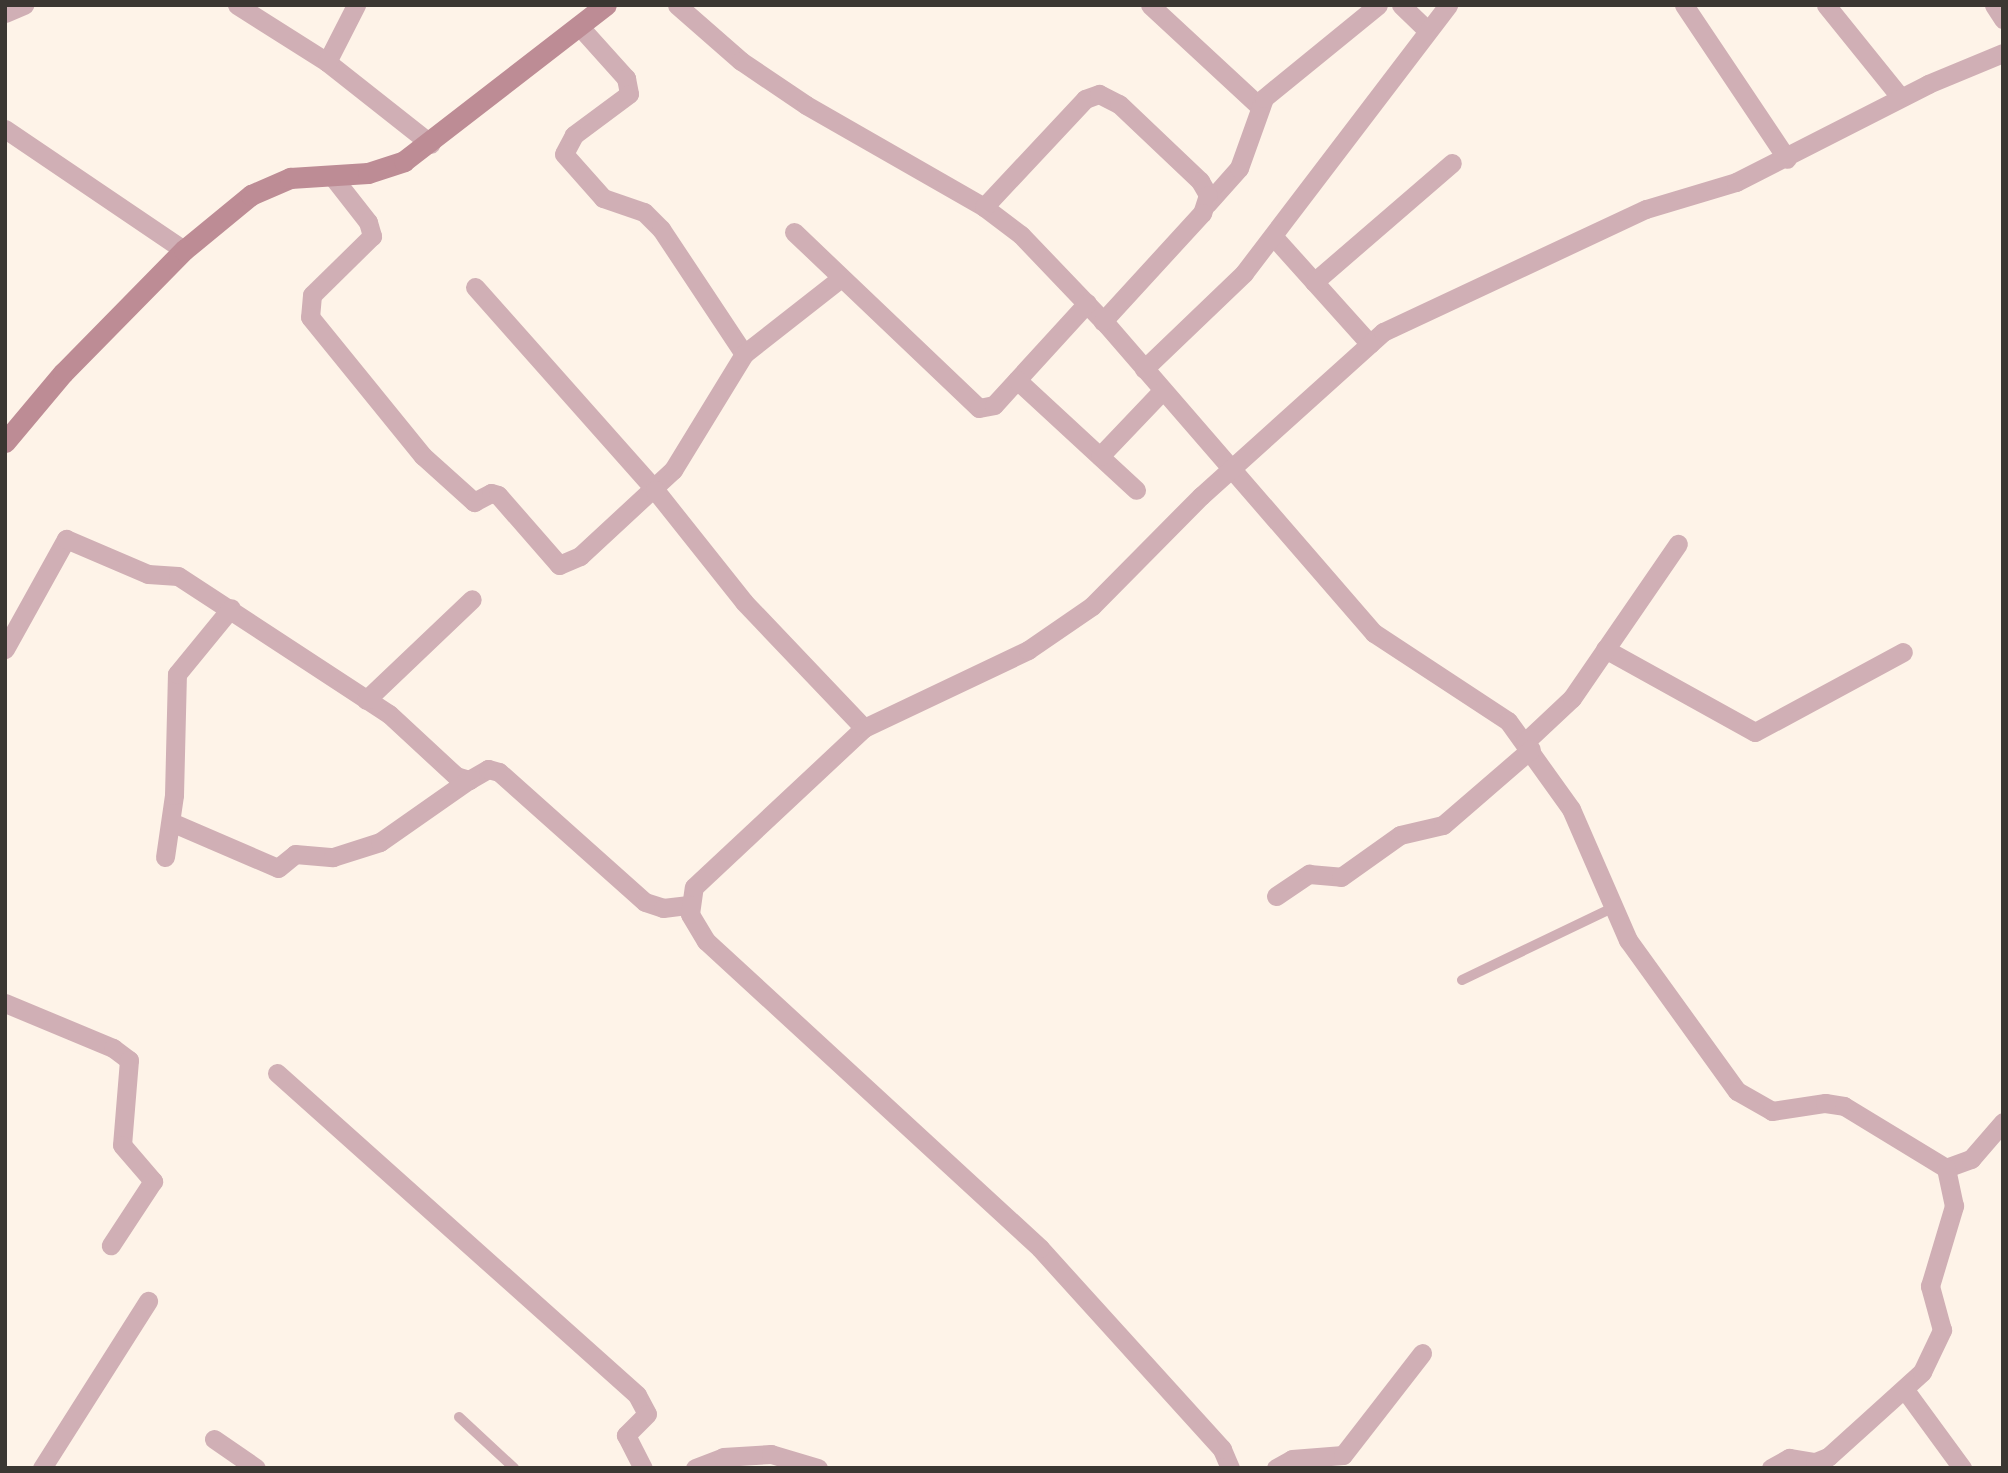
<!DOCTYPE html>
<style>
body{margin:0}
#map{position:relative;width:2008px;height:1473px;overflow:hidden;background:#fef3e8;font-family:"Open Sans",sans-serif}
div>[style]{position:absolute}
[style*='--x']{left:calc(var(--x)*1px);top:calc(var(--y)*1px);width:calc(var(--w)*1px);rotate:calc(var(--a)*1deg)}
.lane>*{height:10px;margin:-5px;padding:0 5px;transform-origin:5px;border-radius:5px;background:#d0afb5}
.street>*{height:19px;margin:-9.5px;padding:0 9.5px;transform-origin:9.5px;border-radius:9.5px;background:#d0afb5}
.secondary>*{height:21px;margin:-10.5px;padding:0 10.5px;transform-origin:10.5px;border-radius:10.5px;background:#bd8c95}
span{translate:-50% -50%;white-space:nowrap;text-align:center;line-height:1.15;-webkit-text-stroke:7px #fff;paint-order:stroke}
.frame{position:absolute;inset:0;border:7px solid #3b3732;pointer-events:none}
</style>
<div id="map">
<div class="lane">
<i style="--x:1462;--y:980;--w:166;--a:-25.6"></i>
<i style="--x:459;--y:1417;--w:75;--a:42.8"></i>
</div>
<div class="street">
<i style="--x:237;--y:5;--w:107;--a:32.3"></i>
<i style="--x:327;--y:62;--w:132;--a:38.3"></i>
<i style="--x:677;--y:5;--w:85;--a:41.2"></i>
<i style="--x:741;--y:61;--w:78;--a:34.1"></i>
<i style="--x:806;--y:105;--w:205;--a:29.8"></i>
<i style="--x:984;--y:207;--w:46;--a:37.1"></i>
<i style="--x:1021;--y:235;--w:124;--a:46.3"></i>
<i style="--x:1107;--y:325;--w:408;--a:49.1"></i>
<i style="--x:1374;--y:633;--w:160;--a:33.3"></i>
<i style="--x:1508;--y:721;--w:108;--a:54.4"></i>
<i style="--x:1571;--y:809;--w:143;--a:66.5"></i>
<i style="--x:1628;--y:940;--w:186;--a:54.2"></i>
<i style="--x:1737;--y:1091;--w:40;--a:29.7"></i>
<i style="--x:1772;--y:1111;--w:54;--a:-8.6"></i>
<i style="--x:1825;--y:1103;--w:19;--a:9"></i>
<i style="--x:1844;--y:1106;--w:119;--a:31.3"></i>
<i style="--x:1946;--y:1168;--w:27;--a:-20"></i>
<i style="--x:1971;--y:1159;--w:49;--a:-49.1"></i>
<i style="--x:1150;--y:5;--w:149;--a:42.8"></i>
<i style="--x:1401;--y:5;--w:37;--a:44"></i>
<i style="--x:1684;--y:5;--w:185;--a:56.2"></i>
<i style="--x:1826;--y:5;--w:119;--a:51.1"></i>
<i style="--x:1994;--y:5;--w:17;--a:57"></i>
<i style="--x:5;--y:13;--w:21;--a:-23"></i>
<i style="--x:580;--y:27;--w:69;--a:48"></i>
<i style="--x:626;--y:78;--w:16;--a:79"></i>
<i style="--x:629;--y:94;--w:69;--a:143.3"></i>
<i style="--x:574;--y:135;--w:21;--a:118"></i>
<i style="--x:564;--y:154;--w:59;--a:48.4"></i>
<i style="--x:603;--y:198;--w:43;--a:18.9"></i>
<i style="--x:644;--y:212;--w:24;--a:45"></i>
<i style="--x:661;--y:229;--w:150;--a:56.4"></i>
<i style="--x:327;--y:62;--w:64;--a:-63"></i>
<i style="--x:5;--y:129;--w:216;--a:34.1"></i>
<i style="--x:332;--y:176;--w:58;--a:52"></i>
<i style="--x:368;--y:222;--w:15;--a:74"></i>
<i style="--x:372;--y:236;--w:84;--a:135.5"></i>
<i style="--x:312;--y:295;--w:22;--a:95"></i>
<i style="--x:310;--y:317;--w:179;--a:50.9"></i>
<i style="--x:423;--y:456;--w:69;--a:42"></i>
<i style="--x:474;--y:502;--w:19;--a:-28"></i>
<i style="--x:491;--y:493;--w:7;--a:16"></i>
<i style="--x:498;--y:495;--w:93;--a:48.9"></i>
<i style="--x:559;--y:565;--w:23;--a:-23"></i>
<i style="--x:580;--y:556;--w:127;--a:-42.8"></i>
<i style="--x:673;--y:470;--w:136;--a:-58.5"></i>
<i style="--x:744;--y:354;--w:123;--a:-38.1"></i>
<i style="--x:1207;--y:204;--w:48;--a:-48.4"></i>
<i style="--x:1239;--y:168;--w:74;--a:-70.3"></i>
<i style="--x:1264;--y:98;--w:147;--a:-39.2"></i>
<i style="--x:984;--y:207;--w:148;--a:-46.9"></i>
<i style="--x:1085;--y:99;--w:15;--a:-20"></i>
<i style="--x:1099;--y:94;--w:22;--a:27"></i>
<i style="--x:1119;--y:104;--w:112;--a:43.5"></i>
<i style="--x:1200;--y:181;--w:16;--a:60"></i>
<i style="--x:1208;--y:195;--w:19;--a:108"></i>
<i style="--x:1202;--y:213;--w:147;--a:132.5"></i>
<i style="--x:794;--y:232;--w:255;--a:43.6"></i>
<i style="--x:979;--y:408;--w:15;--a:-11"></i>
<i style="--x:994;--y:405;--w:138;--a:-47.6"></i>
<i style="--x:1273;--y:236;--w:145;--a:48.1"></i>
<i style="--x:1314;--y:282;--w:182;--a:-40.8"></i>
<i style="--x:475;--y:287;--w:271;--a:48.4"></i>
<i style="--x:655;--y:490;--w:143;--a:51.5"></i>
<i style="--x:744;--y:602;--w:174;--a:46.4"></i>
<i style="--x:1144;--y:369;--w:139;--a:-43.8"></i>
<i style="--x:1244;--y:273;--w:337;--a:-52.7"></i>
<i style="--x:1017;--y:380;--w:162;--a:42.7"></i>
<i style="--x:1100;--y:456;--w:90;--a:-46.4"></i>
<i style="--x:5;--y:649;--w:126;--a:-61"></i>
<i style="--x:66;--y:539;--w:89;--a:23.1"></i>
<i style="--x:148;--y:574;--w:30;--a:4"></i>
<i style="--x:178;--y:576;--w:252;--a:33.2"></i>
<i style="--x:389;--y:714;--w:91;--a:42.8"></i>
<i style="--x:456;--y:776;--w:14;--a:17"></i>
<i style="--x:469;--y:780;--w:22;--a:-30"></i>
<i style="--x:488;--y:769;--w:11;--a:15"></i>
<i style="--x:499;--y:772;--w:195;--a:41.7"></i>
<i style="--x:645;--y:902;--w:19;--a:18"></i>
<i style="--x:663;--y:908;--w:26;--a:-7"></i>
<i style="--x:1605;--y:649;--w:171;--a:29"></i>
<i style="--x:1755;--y:732;--w:168;--a:-28.4"></i>
<i style="--x:366;--y:700;--w:146;--a:-43.6"></i>
<i style="--x:1525;--y:742;--w:64;--a:-43.1"></i>
<i style="--x:1572;--y:698;--w:187;--a:-55.5"></i>
<i style="--x:171;--y:822;--w:116;--a:23.3"></i>
<i style="--x:278;--y:868;--w:22;--a:-39"></i>
<i style="--x:295;--y:854;--w:38;--a:5"></i>
<i style="--x:333;--y:857;--w:49;--a:-17.7"></i>
<i style="--x:380;--y:842;--w:110;--a:-35"></i>
<i style="--x:165;--y:857;--w:63;--a:-81.7"></i>
<i style="--x:174;--y:795;--w:121;--a:-88.6"></i>
<i style="--x:177;--y:674;--w:85;--a:-50.7"></i>
<i style="--x:1276;--y:896;--w:40;--a:-34"></i>
<i style="--x:1309;--y:874;--w:32;--a:5"></i>
<i style="--x:1341;--y:877;--w:72;--a:-35.4"></i>
<i style="--x:1400;--y:835;--w:44;--a:-13.1"></i>
<i style="--x:1443;--y:825;--w:116;--a:-40.8"></i>
<i style="--x:5;--y:1003;--w:117;--a:22.6"></i>
<i style="--x:113;--y:1048;--w:20;--a:37"></i>
<i style="--x:129;--y:1060;--w:85;--a:94.7"></i>
<i style="--x:122;--y:1145;--w:48;--a:49.3"></i>
<i style="--x:153;--y:1181;--w:77;--a:123.3"></i>
<i style="--x:277;--y:1073;--w:483;--a:41.8"></i>
<i style="--x:637;--y:1395;--w:21;--a:62"></i>
<i style="--x:647;--y:1414;--w:30;--a:135"></i>
<i style="--x:626;--y:1435;--w:37;--a:63"></i>
<i style="--x:1905;--y:1390;--w:97;--a:53.8"></i>
<i style="--x:214;--y:1439;--w:51;--a:34.6"></i>
<i style="--x:42;--y:1468;--w:198;--a:-57.6"></i>
<i style="--x:695;--y:1468;--w:30;--a:-21"></i>
<i style="--x:723;--y:1457;--w:48;--a:-3.6"></i>
<i style="--x:771;--y:1454;--w:49;--a:16.6"></i>
<i style="--x:1230;--y:1468;--w:21;--a:-113"></i>
<i style="--x:1222;--y:1449;--w:271;--a:-132.2"></i>
<i style="--x:1040;--y:1248;--w:454;--a:-137.4"></i>
<i style="--x:706;--y:941;--w:31;--a:-121"></i>
<i style="--x:690;--y:914;--w:27;--a:-82"></i>
<i style="--x:694;--y:887;--w:233;--a:-43.1"></i>
<i style="--x:864;--y:728;--w:182;--a:-25.4"></i>
<i style="--x:1028;--y:650;--w:78;--a:-34.5"></i>
<i style="--x:1092;--y:606;--w:155;--a:-45.3"></i>
<i style="--x:1201;--y:496;--w:245;--a:-42"></i>
<i style="--x:1383;--y:332;--w:290;--a:-25.1"></i>
<i style="--x:1646;--y:209;--w:94;--a:-16.7"></i>
<i style="--x:1736;--y:182;--w:216;--a:-27"></i>
<i style="--x:1928;--y:84;--w:81;--a:-22.5"></i>
<i style="--x:1276;--y:1468;--w:18;--a:-29"></i>
<i style="--x:1292;--y:1459;--w:51;--a:-4.5"></i>
<i style="--x:1343;--y:1455;--w:129;--a:-52.2"></i>
<i style="--x:1771;--y:1468;--w:21;--a:-29"></i>
<i style="--x:1789;--y:1458;--w:26;--a:9"></i>
<i style="--x:1815;--y:1462;--w:14;--a:-21"></i>
<i style="--x:1828;--y:1457;--w:127;--a:-42.1"></i>
<i style="--x:1922;--y:1372;--w:47;--a:-64.5"></i>
<i style="--x:1942;--y:1330;--w:46;--a:-105.3"></i>
<i style="--x:1930;--y:1286;--w:84;--a:-73.3"></i>
<i style="--x:1954;--y:1206;--w:39;--a:-102"></i>
</div>
<div class="secondary">
<i style="--x:5;--y:442;--w:90;--a:-50"></i>
<i style="--x:63;--y:373;--w:173;--a:-45.5"></i>
<i style="--x:184;--y:250;--w:87;--a:-39.4"></i>
<i style="--x:251;--y:195;--w:43;--a:-23.6"></i>
<i style="--x:290;--y:178;--w:78;--a:-3.7"></i>
<i style="--x:368;--y:173;--w:38;--a:-18"></i>
<i style="--x:404;--y:161;--w:255;--a:-37.7"></i>
</div>
<div class="frame"></div>
</div>
